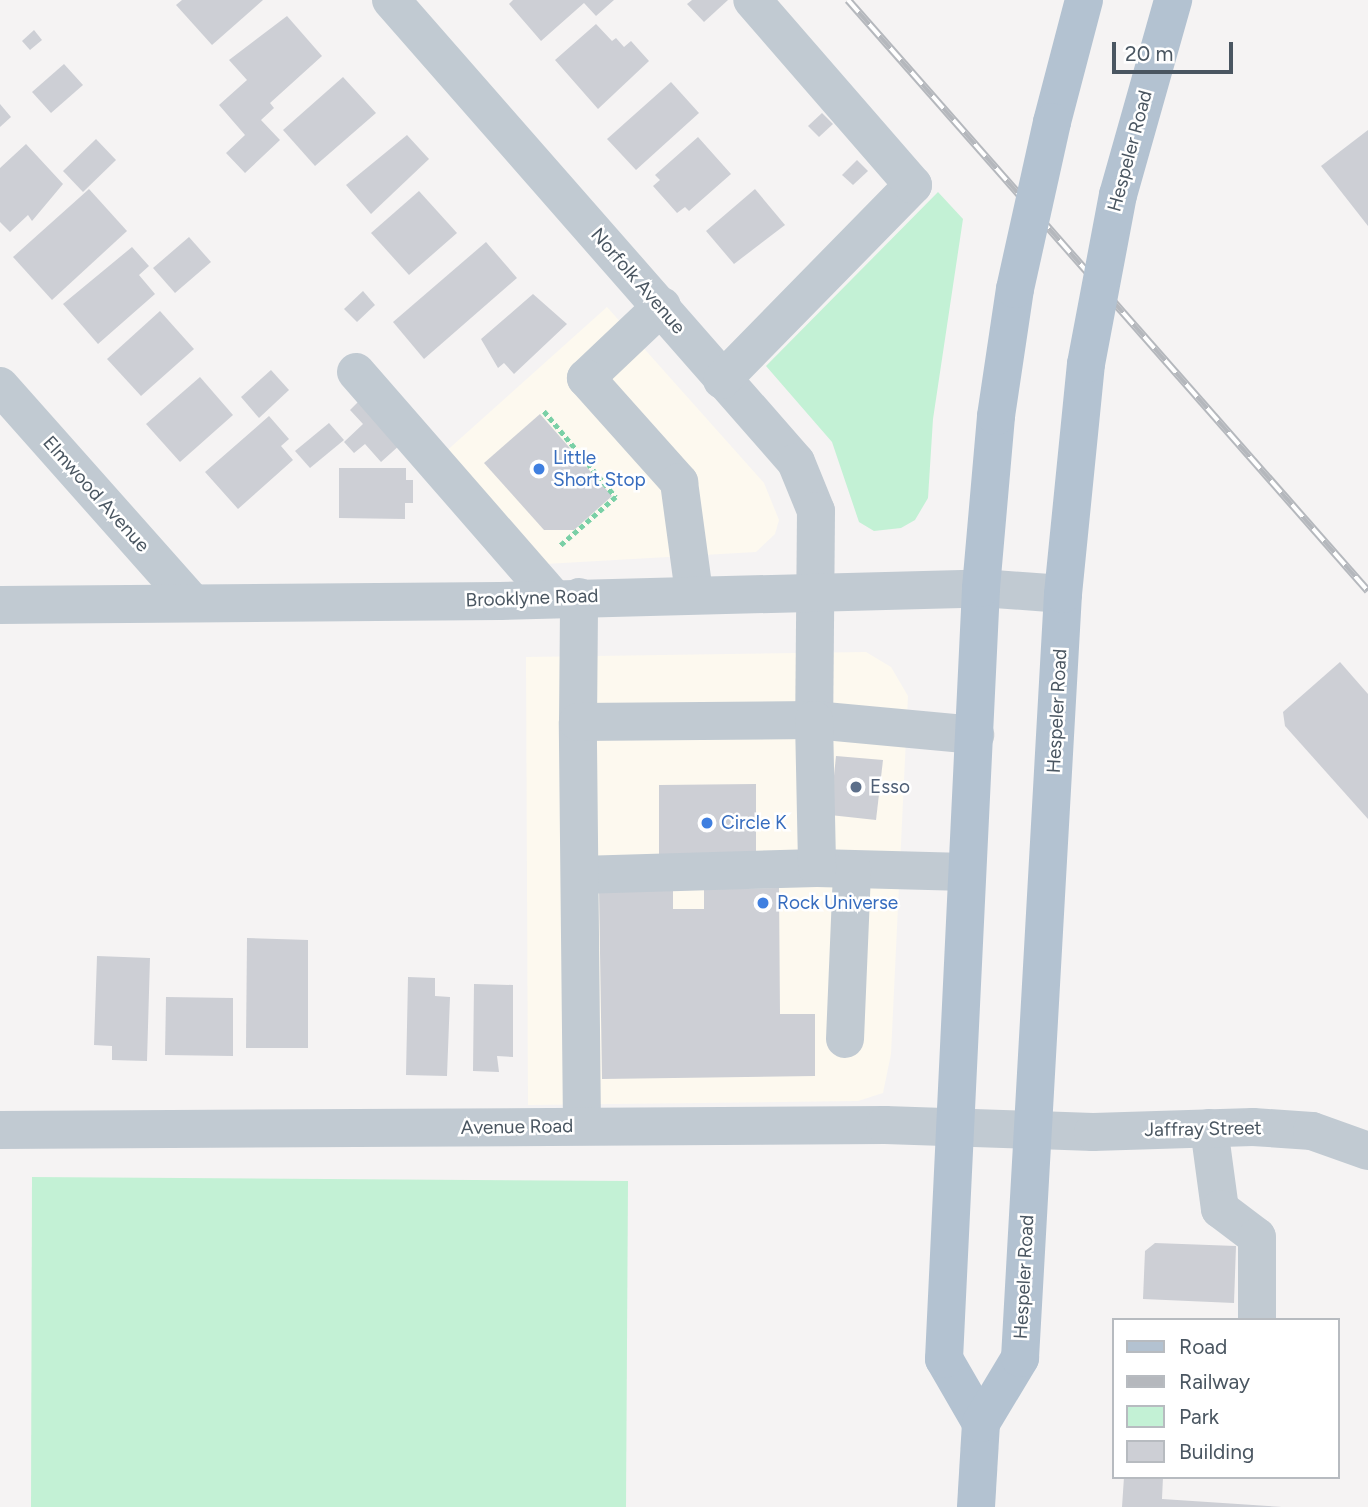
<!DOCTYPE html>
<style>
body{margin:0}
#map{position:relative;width:1368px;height:1507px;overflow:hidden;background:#f5f3f3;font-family:Figtree,sans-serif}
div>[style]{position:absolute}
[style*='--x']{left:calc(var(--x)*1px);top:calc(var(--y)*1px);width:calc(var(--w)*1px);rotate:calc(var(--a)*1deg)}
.commercial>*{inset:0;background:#fdf9ef}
.green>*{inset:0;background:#c3f1d5}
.building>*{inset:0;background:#cdcfd5}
.path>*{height:4.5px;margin-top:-2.25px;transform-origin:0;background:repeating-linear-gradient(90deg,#7ad0a6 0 5px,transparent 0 8.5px)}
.minor>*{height:38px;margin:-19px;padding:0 19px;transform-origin:19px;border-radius:19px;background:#c1cad2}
.major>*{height:38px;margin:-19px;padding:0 19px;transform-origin:19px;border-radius:19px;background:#b3c2d1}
.rail>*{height:8px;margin-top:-4px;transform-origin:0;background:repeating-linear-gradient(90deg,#fff 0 16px,#b5b8bd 0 32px);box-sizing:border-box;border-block:2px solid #b5b8bd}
.major-bridge>*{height:38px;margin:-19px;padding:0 19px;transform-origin:19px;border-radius:19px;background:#b3c2d1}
.dots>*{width:19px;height:19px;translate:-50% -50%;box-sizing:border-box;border:4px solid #fff;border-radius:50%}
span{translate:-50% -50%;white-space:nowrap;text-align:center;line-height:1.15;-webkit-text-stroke:5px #fff;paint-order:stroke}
.street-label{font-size:19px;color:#4a5661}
.shop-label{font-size:19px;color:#366cbe}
.left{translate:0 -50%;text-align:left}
.service-label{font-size:19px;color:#4e5e75}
.legend{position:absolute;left:1112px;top:1318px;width:228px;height:161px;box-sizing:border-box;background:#fff;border:2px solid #b7bbc0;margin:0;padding:9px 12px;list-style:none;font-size:21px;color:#4a5661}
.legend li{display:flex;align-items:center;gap:14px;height:35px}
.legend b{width:35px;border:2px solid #b7bbc0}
.scale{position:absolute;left:1112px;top:42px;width:121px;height:32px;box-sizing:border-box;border:4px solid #4a5661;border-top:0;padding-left:9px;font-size:21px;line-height:24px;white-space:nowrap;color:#4a5661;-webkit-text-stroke:5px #fff;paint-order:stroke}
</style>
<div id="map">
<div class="commercial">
<i style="clip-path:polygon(607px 307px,764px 483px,779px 520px,775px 534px,756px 552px,545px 564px,443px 454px)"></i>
<i style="clip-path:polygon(866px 652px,891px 667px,908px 696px,891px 1054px,883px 1093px,858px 1101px,528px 1105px,526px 657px)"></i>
</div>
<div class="green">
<i style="clip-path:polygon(938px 192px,963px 219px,933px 419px,928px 498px,915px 520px,901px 528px,874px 531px,859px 522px,832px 442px,766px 366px)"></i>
<i style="clip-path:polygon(32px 1177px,628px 1181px,626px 1507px,31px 1507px)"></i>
</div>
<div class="building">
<i style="clip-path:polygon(182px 0,263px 0,212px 45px,176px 5px)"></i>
<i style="clip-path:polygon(513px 0,614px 0,596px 16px,584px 3px,541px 41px,509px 4px)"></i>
<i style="clip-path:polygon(692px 0,728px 0,704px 22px,687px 4px)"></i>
<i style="clip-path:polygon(287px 16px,322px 56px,270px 103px,274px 108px,261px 120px,280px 140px,245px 173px,226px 153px,245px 135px,219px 105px,247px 80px,229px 60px)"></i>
<i style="clip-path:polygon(596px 24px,612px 41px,616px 38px,624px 47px,631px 41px,649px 61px,598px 109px,555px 60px)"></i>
<i style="clip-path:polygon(34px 30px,42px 40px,30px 50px,22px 41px)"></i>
<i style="clip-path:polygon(64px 64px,83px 85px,51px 113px,32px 92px)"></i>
<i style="clip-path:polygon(343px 77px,376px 113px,315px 166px,283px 130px)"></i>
<i style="clip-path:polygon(671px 82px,699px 113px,636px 170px,607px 139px)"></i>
<i style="clip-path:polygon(0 104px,11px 117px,0 127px)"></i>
<i style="clip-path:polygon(822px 113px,833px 124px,819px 137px,808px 126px)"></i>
<i style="clip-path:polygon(1368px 130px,1368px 226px,1321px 166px)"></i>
<i style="clip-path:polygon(407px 135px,429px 159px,371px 214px,346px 185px)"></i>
<i style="clip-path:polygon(698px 137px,731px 174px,689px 211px,685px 207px,677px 213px,653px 186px,660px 180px,655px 175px)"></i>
<i style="clip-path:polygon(96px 139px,116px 160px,83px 192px,63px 171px)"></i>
<i style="clip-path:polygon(26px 144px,63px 184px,32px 221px,28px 215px,10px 232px,0 222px,0 168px)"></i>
<i style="clip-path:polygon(857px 160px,868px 171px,853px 185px,842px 175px)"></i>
<i style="clip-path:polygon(89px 189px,127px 231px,52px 300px,13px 257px)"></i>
<i style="clip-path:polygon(755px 189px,785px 225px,734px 264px,706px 231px)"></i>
<i style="clip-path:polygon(419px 191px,457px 233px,409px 275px,371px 233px)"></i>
<i style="clip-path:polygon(189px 237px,211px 262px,175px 293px,153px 268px)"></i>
<i style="clip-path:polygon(486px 242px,517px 278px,424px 359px,393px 322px)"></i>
<i style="clip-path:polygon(132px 247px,149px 266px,139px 275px,155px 294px,98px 344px,63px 304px)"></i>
<i style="clip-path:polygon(363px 291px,375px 305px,357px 322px,344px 309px)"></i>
<i style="clip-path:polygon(533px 294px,567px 324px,514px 374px,504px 363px,498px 368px,481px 339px)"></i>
<i style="clip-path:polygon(160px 311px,194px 349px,141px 396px,107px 359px)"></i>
<i style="clip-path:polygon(271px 370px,289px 390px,259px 418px,241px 397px)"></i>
<i style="clip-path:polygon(200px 377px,233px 415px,180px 462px,146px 424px)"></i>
<i style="clip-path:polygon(360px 400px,401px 444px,381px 462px,365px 444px,354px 453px,344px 442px,363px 424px,350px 410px)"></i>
<i style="clip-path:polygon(540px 414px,612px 496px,574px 530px,544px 530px,484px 463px)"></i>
<i style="clip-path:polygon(269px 416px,289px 439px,281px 446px,293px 460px,238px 509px,205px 472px)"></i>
<i style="clip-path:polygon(329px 423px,344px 440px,310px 468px,295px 451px)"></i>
<i style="clip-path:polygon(339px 468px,406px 468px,406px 480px,413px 480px,413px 503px,405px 503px,405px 519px,339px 518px)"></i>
<i style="clip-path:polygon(1340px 662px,1368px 694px,1368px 819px,1285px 726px,1283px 712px)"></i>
<i style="clip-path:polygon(836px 756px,883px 760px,876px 820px,830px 815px)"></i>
<i style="clip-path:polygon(756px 784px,756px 852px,659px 855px,659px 785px)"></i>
<i style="clip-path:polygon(779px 888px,780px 1014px,815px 1014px,815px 1076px,602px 1079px,599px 889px,673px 889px,673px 909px,704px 909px,704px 889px)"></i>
<i style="clip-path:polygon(247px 938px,308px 940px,308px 1048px,246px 1048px)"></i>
<i style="clip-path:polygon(97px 956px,150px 958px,147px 1061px,112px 1060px,112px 1046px,94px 1045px)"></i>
<i style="clip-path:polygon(408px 977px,435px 978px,435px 996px,450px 997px,447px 1076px,406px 1075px)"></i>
<i style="clip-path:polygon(474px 984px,513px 985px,513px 1057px,497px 1056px,499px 1072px,473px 1071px)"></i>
<i style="clip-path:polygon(166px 997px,233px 998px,233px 1056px,165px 1055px)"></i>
<i style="clip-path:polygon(1155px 1243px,1236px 1246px,1234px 1303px,1143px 1299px,1145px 1251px)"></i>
<i style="clip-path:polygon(1124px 1477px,1163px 1477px,1162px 1499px,1282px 1507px,1122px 1507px)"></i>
</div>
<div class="path">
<i style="--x:544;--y:411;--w:112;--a:50.1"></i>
<i style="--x:616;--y:497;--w:76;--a:138.7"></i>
</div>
<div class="minor">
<i style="--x:391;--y:0;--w:614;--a:48.76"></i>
<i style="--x:796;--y:462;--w:53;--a:67.8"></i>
<i style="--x:816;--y:511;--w:209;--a:90.5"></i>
<i style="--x:814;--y:720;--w:162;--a:5.3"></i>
<i style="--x:662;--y:306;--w:105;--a:136.5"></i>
<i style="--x:586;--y:378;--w:140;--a:48.2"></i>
<i style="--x:679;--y:482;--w:112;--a:82.3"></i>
<i style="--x:356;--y:372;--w:301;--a:48.9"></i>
<i style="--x:722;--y:380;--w:273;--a:-45.6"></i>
<i style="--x:913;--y:185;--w:245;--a:-131"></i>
<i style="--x:0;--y:386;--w:289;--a:48.4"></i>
<i style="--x:0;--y:605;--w:500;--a:-0.46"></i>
<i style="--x:500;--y:601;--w:481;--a:-1.5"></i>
<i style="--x:981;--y:588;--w:82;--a:4.2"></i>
<i style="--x:578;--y:722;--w:125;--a:-89.5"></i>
<i style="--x:580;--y:875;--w:237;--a:-1.7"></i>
<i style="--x:817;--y:868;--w:149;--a:1.5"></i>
<i style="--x:845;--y:1039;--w:170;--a:-87.6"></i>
<i style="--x:582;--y:1126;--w:404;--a:-90.6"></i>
<i style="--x:578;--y:722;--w:236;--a:-0.5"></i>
<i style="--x:814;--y:720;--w:148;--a:88.8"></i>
<i style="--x:1209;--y:1128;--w:82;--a:82.3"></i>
<i style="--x:1220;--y:1209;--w:46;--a:37.1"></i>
<i style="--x:1257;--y:1237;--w:83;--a:90"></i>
<i style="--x:0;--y:1130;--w:885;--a:-0.32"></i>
<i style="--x:885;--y:1125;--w:208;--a:1.9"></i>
<i style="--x:1093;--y:1132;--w:160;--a:-1.8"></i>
<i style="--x:1253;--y:1127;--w:59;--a:3.9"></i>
<i style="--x:1312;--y:1131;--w:59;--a:19.7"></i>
</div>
<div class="major">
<i style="--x:1052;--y:122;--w:126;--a:-75.3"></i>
<i style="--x:1118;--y:195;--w:203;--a:-74.2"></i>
<i style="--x:981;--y:1423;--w:74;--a:-120"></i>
<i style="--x:944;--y:1359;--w:772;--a:-87.25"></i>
<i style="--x:981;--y:588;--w:173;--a:-85"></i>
<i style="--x:996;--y:416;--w:128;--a:-81.5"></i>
<i style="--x:976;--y:1507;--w:84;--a:-86.6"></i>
<i style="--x:981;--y:1423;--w:76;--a:-59"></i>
<i style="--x:1020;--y:1358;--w:765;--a:-86.78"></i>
<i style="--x:1063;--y:594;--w:231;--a:-84.3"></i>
</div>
<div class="rail">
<i style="--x:848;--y:0;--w:787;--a:48.66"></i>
</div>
<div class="major-bridge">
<i style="--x:1015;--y:289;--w:171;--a:-77.5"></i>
<i style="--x:1086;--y:364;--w:172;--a:-79.3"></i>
</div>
<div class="dots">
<i style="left:539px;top:469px;background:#3f7fe0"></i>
<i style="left:856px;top:787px;background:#5c6f8a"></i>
<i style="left:707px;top:823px;background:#3f7fe0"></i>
<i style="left:763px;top:903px;background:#3f7fe0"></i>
</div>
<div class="street-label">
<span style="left:1130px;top:151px;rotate:-75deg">Hespeler Road</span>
<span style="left:638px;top:281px;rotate:49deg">Norfolk Avenue</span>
<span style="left:96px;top:494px;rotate:48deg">Elmwood Avenue</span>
<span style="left:532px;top:598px;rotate:-2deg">Brooklyne Road</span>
<span style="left:1057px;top:711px;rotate:-87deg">Hespeler Road</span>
<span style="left:517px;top:1127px;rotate:-1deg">Avenue Road</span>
<span style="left:1203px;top:1129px;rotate:-1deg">Jaffray Street</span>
<span style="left:1024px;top:1277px;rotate:-87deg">Hespeler Road</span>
</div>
<div class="shop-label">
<span class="left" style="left:553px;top:469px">Little<br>Short Stop</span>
<span class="left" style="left:721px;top:823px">Circle K</span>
<span class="left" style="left:777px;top:903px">Rock Universe</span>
</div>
<div class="service-label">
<span class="left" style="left:870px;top:787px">Esso</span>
</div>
<ul class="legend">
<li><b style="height:9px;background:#b3c2d1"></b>Road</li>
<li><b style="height:9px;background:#b5b8bd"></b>Railway</li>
<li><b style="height:19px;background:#c3f1d5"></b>Park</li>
<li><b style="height:19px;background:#cdcfd5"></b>Building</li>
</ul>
<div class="scale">20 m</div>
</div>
